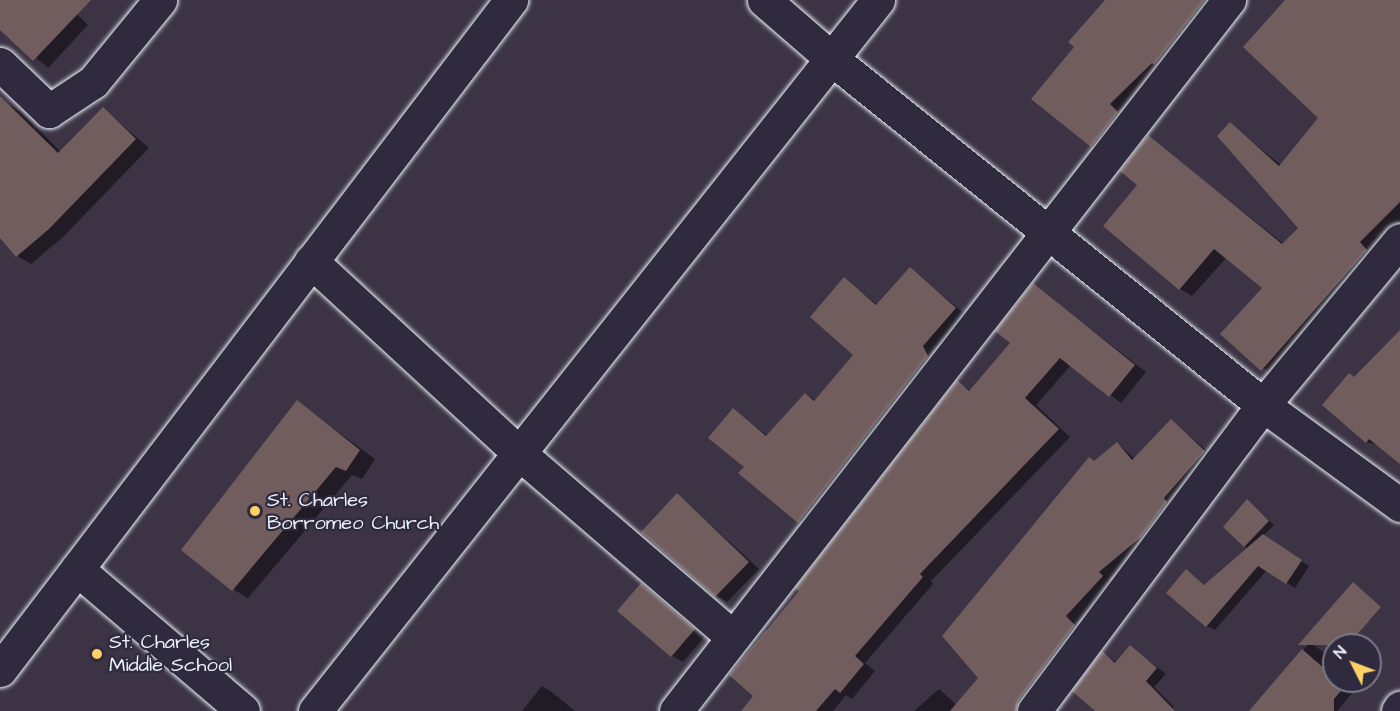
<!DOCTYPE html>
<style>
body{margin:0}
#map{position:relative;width:1400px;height:711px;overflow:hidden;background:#3c3444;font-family:"Architects Daughter",sans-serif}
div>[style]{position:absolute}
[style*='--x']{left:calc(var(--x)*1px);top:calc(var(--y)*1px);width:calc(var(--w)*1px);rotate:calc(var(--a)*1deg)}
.shadow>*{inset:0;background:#0007}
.building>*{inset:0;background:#715d5e}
.roads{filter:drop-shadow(0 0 2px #e8f1f8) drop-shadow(0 0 2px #e8f1f8)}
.street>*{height:33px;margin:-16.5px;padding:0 16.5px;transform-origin:16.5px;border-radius:16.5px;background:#2f2a3d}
.secondary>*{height:33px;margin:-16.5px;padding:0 16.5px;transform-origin:16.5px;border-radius:16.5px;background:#2f2a3d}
.dots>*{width:16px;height:16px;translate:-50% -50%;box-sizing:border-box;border:3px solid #2f2a3d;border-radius:50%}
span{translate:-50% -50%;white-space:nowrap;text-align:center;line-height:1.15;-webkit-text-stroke:4.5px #2f2a3d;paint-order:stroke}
.poi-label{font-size:20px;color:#e8f1f8}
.left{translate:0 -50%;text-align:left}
.north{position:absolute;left:1322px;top:633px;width:60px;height:60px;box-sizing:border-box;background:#2f2a3d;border:2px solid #797a88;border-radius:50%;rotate:312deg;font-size:16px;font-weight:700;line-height:24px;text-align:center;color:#e8f1f8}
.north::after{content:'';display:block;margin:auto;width:21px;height:27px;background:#ffd166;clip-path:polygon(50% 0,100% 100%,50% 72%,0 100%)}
</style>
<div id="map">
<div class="shadow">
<i style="clip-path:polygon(0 0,62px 0,88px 25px,48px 68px,0 28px)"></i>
<i style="clip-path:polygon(1107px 0,1220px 0,1163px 68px,1119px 111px,1128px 119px,1102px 152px,1092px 146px,1076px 47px)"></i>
<i style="clip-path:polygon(1287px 0,1400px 0,1400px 222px,1372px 251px,1275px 377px,1222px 334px,1264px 288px,1227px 257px,1192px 296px,1180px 289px,1140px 185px,1148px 137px,1284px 244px,1300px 228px,1230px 124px,1281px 165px,1320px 118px)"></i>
<i style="clip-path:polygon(6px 103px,20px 111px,61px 152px,103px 109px,149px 148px,64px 236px,31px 264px,17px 256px,0 235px,0 108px)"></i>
<i style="clip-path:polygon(910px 269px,966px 315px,932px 353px,936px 357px,810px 528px,740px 473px,746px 467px,733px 410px,768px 436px,806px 394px,816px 401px,855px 355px,844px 279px,878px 305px)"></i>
<i style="clip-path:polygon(1033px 285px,1146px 372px,1121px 403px,1071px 365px,1036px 405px,1070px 437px,931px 581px,933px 584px,865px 663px,875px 671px,852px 699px,846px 695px,833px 711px,743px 711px,756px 696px,768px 631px,766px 629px,801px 591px,957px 382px,971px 391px,1012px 343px)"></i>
<i style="clip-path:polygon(1400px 355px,1400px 462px,1378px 445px,1367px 442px,1355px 378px)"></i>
<i style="clip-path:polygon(297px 402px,375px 459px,362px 479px,352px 475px,248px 598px,233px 589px)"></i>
<i style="clip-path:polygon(1171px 421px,1216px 458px,1152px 543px,1109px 579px,1114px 584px,1077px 623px,1086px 632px,1029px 711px,969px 711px,980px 678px,1095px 462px,1117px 443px,1135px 459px)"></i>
<i style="clip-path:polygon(678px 495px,759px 569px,727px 602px,716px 596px)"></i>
<i style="clip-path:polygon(1247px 501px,1274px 525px,1263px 536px,1309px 566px,1295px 588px,1267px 570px,1215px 630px,1207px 626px,1186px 571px,1206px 586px,1249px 549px,1244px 546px)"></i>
<i style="clip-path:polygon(641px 584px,705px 636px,683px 662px,672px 656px)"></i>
<i style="clip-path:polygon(1310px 642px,1334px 660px,1334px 681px,1345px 681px,1353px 692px,1337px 711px,1253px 711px)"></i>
<i style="clip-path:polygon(1131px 647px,1166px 674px,1154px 687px,1174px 707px,1171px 711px,1097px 711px,1103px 653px,1117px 663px)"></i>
<i style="clip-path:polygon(542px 686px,552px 692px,575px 711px,522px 711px)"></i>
<i style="clip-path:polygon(939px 689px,958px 706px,953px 711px,914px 711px)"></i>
</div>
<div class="building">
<i style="clip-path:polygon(0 0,91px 0,33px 61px,0 30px)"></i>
<i style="clip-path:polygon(1105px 0,1205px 0,1154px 65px,1152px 63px,1110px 104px,1118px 112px,1091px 147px,1031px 99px,1074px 47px,1068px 42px)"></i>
<i style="clip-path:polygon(1285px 0,1400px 0,1400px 202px,1360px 242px,1367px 250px,1261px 371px,1220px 334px,1262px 288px,1214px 249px,1179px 290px,1103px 226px,1137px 185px,1120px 171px,1148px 135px,1282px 244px,1298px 228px,1217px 136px,1230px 122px,1279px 166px,1318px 118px,1243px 47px)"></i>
<i style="clip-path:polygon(0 96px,58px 153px,103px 107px,136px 139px,49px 229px,16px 257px,0 238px)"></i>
<i style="clip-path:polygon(910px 267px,956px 308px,923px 346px,928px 356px,798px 523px,738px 473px,744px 467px,708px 438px,733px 408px,766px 436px,805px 393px,814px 401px,853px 355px,810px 317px,844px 277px,876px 305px)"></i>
<i style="clip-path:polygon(1033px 283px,1135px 365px,1109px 397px,1060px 358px,1025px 398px,1059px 429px,920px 574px,923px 577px,855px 656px,864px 664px,840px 693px,835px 689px,816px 711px,741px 711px,753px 696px,729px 675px,799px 591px,795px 588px,957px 380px,969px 391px,1010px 343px,995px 331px)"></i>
<i style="clip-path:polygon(1400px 330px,1400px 464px,1369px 439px,1366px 443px,1322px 405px,1349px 373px,1354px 377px)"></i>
<i style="clip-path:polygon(297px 400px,360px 450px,346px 471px,336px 467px,232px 591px,181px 550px)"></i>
<i style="clip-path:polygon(1171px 419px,1205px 451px,1164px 498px,1167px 502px,1141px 537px,1099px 572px,1103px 576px,1066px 616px,1075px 625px,1019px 700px,1016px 711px,950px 711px,978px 678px,942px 636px,1089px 457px,1094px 461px,1117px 442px,1132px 460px)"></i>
<i style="clip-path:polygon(677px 493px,749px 562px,715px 597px,641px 532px)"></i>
<i style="clip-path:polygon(1247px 499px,1269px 521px,1244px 547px,1223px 527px)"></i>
<i style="clip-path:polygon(1263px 534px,1302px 560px,1286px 584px,1258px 566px,1206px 627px,1166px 593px,1186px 569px,1204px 585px)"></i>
<i style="clip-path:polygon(1353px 582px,1381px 607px,1348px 645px,1298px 645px)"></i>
<i style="clip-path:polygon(641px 583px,695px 629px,671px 657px,617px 611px)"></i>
<i style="clip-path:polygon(1130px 645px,1157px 668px,1146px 681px,1175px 711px,1095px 711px,1072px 691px,1102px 651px,1115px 663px)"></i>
<i style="clip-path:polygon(1302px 649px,1334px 677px,1334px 681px,1345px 686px,1334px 699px,1334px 711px,1249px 711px)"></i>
</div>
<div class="roads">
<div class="street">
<i style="--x:0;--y:64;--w:68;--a:43.8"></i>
<i style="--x:49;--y:111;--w:53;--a:-33.4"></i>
<i style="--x:93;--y:82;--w:106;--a:-50.7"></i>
<i style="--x:311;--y:261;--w:283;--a:42.7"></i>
<i style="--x:519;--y:453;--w:282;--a:40.7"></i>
<i style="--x:77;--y:569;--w:218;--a:40.5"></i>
<i style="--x:0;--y:670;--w:843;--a:-52.67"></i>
<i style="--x:315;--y:711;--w:907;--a:-51.63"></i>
<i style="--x:676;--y:711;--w:901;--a:-52.13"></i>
<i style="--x:1034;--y:711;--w:382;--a:-53.2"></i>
<i style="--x:1263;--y:405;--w:214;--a:-50.3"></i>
<i style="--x:1398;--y:711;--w:4;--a:-56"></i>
</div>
<div class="secondary">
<i style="--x:764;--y:0;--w:90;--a:40.9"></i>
<i style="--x:832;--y:59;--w:553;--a:38.76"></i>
<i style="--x:1263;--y:405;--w:170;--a:36.1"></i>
</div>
</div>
<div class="dots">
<i style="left:255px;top:511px;background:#ffd166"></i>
<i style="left:97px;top:654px;background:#ffd166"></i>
</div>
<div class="poi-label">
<span class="left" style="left:267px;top:512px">St. Charles<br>Borromeo Church</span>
<span class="left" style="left:109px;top:654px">St. Charles<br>Middle School</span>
</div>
<div class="north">N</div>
</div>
